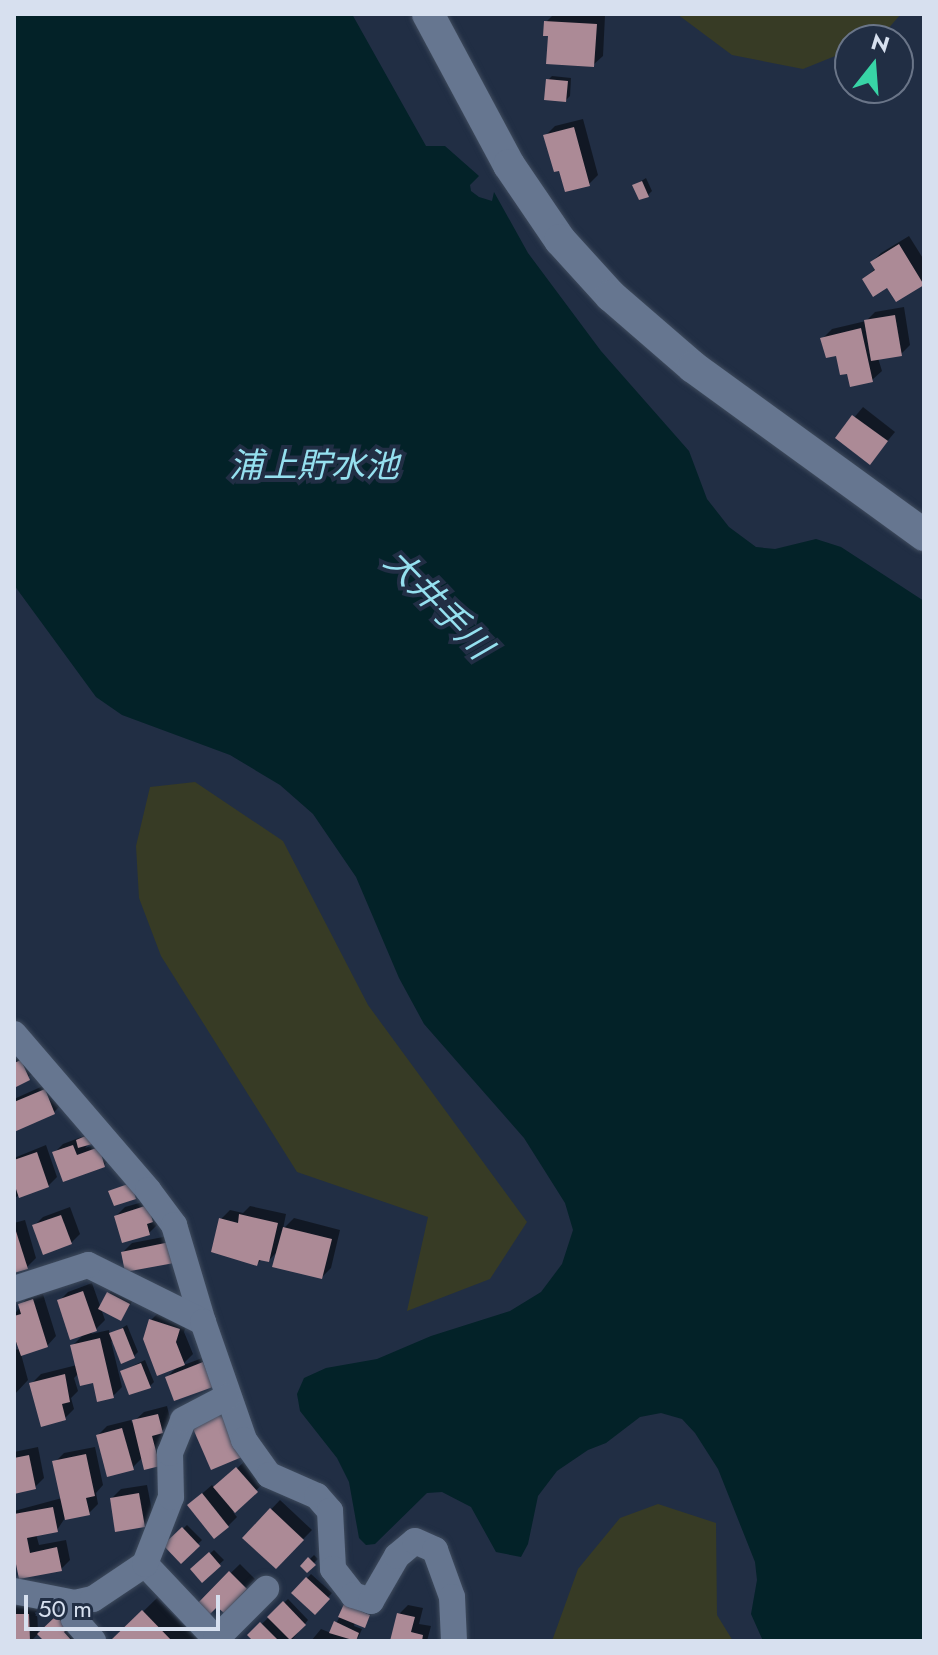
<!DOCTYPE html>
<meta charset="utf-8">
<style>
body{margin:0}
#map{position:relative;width:938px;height:1655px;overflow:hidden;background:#212e44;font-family:Jost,"Noto Sans JP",sans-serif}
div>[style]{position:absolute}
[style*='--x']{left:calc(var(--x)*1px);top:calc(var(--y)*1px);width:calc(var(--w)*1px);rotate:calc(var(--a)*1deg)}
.green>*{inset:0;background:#373b25}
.water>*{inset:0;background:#032228}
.shadow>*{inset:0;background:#0007}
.building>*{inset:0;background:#ac8a96}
.roads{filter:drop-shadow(0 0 2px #3f4b5d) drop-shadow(0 0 2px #3f4b5d)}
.minor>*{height:26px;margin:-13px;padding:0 13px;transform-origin:13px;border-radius:13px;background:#667690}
.tertiary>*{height:32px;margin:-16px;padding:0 16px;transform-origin:16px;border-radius:16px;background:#667690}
span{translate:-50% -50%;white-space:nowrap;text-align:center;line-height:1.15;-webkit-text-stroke:8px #212e44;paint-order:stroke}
.water-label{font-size:34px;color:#95e0ef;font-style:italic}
.frame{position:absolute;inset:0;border:16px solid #d7e0ef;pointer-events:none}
.north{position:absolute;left:834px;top:24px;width:80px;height:80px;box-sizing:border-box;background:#212e44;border:2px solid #6a7588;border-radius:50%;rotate:17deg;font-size:22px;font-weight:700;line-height:32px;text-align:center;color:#d7e0ef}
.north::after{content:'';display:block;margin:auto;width:28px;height:36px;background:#38d4a6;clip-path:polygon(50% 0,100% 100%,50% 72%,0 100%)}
.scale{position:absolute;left:24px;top:1595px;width:196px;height:36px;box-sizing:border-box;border:4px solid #d7e0ef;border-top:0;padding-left:10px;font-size:24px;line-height:28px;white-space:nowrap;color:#d7e0ef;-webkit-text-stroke:6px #212e44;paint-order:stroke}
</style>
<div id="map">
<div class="green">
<i style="clip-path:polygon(677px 14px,901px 14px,879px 39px,850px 40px,850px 50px,803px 69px,732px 55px)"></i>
<i style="clip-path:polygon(195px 782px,283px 841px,368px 1005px,527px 1222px,490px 1279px,407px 1311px,428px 1217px,297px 1172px,161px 956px,139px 898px,136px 846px,150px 787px)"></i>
<i style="clip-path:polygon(658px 1504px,716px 1523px,717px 1615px,733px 1641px,552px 1641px,578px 1569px,620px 1518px)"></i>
</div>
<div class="water">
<i style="clip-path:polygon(14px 14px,352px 14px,426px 146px,445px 146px,479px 176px,470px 185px,471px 191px,479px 197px,492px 201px,494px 192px,528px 253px,601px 351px,689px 451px,707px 499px,729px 527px,756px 547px,775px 549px,816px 539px,841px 547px,924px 601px,924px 1641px,763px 1641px,751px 1614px,757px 1580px,755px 1562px,718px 1469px,695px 1433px,682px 1419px,661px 1413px,640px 1417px,606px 1443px,588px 1450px,557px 1471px,538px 1496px,528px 1544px,521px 1557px,496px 1552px,471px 1507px,442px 1492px,427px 1493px,375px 1544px,366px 1545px,359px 1538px,349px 1482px,337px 1458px,300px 1411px,297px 1394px,304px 1378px,326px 1368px,377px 1359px,431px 1336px,510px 1311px,541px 1292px,562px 1264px,573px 1230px,565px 1203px,524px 1138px,424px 1024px,399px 978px,356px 877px,313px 814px,280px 785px,230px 755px,122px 715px,96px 697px,14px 585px)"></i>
</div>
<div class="shadow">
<i style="clip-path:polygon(554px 14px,605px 16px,603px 56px,593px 65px,546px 22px)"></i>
<i style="clip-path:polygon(552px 76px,571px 78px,570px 96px,566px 100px,548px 80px)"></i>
<i style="clip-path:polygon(583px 119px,598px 175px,589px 184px,561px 169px,546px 135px,555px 126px)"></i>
<i style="clip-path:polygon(646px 178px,652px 191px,648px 195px,635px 185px)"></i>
<i style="clip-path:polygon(909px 236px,924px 260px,924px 282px,896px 300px,887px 286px,864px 279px,876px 268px,872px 262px,881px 253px)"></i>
<i style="clip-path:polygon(904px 307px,910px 345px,901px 354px,878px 358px,882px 371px,872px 380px,849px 371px,823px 338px,832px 329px,866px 321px,875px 312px)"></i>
<i style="clip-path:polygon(863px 407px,895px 432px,870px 462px,837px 438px)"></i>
<i style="clip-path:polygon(30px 1052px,38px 1070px,14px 1086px,14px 1060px)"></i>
<i style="clip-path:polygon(54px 1081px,63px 1103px,54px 1112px,14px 1129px,14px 1099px)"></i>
<i style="clip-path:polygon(92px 1133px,94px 1138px,85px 1148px,108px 1140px,113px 1156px,104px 1165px,54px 1153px,63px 1144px)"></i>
<i style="clip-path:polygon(46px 1145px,57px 1177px,48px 1186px,20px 1194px,14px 1199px,14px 1158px)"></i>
<i style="clip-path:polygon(157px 1198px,158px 1224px,149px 1233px,116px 1216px,125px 1207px)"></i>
<i style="clip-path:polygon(250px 1206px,286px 1214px,283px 1229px,294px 1218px,340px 1230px,331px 1268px,322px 1277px,279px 1250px,269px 1260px,262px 1259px,257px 1264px,221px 1219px,230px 1210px,243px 1213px)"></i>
<i style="clip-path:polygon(70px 1207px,80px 1234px,71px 1243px,34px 1226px,43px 1217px)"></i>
<i style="clip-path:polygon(25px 1220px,36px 1258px,27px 1267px,14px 1271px,14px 1223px)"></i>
<i style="clip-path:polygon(179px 1234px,182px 1252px,123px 1252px,132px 1243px)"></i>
<i style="clip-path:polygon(92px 1283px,105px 1320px,91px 1334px,109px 1330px,110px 1335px,127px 1325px,138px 1352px,134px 1356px,111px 1341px,122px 1387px,113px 1396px,79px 1373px,74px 1378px,78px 1391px,71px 1398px,74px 1409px,65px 1418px,32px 1383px,41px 1374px,77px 1365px,72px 1346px,85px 1333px,59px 1301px,68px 1292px)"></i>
<i style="clip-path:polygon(113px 1289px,133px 1300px,121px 1319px,109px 1293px)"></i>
<i style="clip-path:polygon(42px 1291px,56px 1336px,47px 1346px,21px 1354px,28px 1380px,14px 1395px,14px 1350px,20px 1349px,18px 1342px,14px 1346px,14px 1315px,29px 1295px)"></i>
<i style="clip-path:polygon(160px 1311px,188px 1320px,184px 1332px,193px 1354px,181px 1366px,213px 1354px,221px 1376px,167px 1377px,179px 1365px,151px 1320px)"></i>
<i style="clip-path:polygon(145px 1360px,154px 1382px,150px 1386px,122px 1371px)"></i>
<i style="clip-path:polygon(167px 1406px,171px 1422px,162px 1431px,168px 1455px,143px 1457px,132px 1468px,98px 1435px,107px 1426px,131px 1420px,132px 1423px,144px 1412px)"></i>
<i style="clip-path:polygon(38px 1447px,44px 1478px,35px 1487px,14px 1492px,14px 1452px)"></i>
<i style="clip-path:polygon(95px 1447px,103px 1485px,96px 1493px,98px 1504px,89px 1513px,65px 1518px,57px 1530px,36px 1534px,39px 1545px,66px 1540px,70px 1560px,61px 1569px,17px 1557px,14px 1559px,14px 1511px,62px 1498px,55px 1462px,64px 1453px)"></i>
<i style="clip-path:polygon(246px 1460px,265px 1482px,233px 1512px,237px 1517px,228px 1526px,189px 1505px,212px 1485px,215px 1489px)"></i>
<i style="clip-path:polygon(147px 1485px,153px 1516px,144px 1525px,112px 1498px,121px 1489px)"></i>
<i style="clip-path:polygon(280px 1500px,312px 1530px,276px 1567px,245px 1537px)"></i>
<i style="clip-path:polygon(187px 1525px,202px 1540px,181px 1561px,166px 1545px)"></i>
<i style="clip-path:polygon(214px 1550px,224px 1560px,202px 1580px,193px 1569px)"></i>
<i style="clip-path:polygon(314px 1555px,318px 1559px,307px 1570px,303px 1566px)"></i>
<i style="clip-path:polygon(240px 1564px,255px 1579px,224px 1610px,217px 1604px,199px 1604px)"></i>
<i style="clip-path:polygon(311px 1574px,332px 1593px,314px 1612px,293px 1593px)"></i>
<i style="clip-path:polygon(157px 1598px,199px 1641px,115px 1641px,114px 1640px)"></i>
<i style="clip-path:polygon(288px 1599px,308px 1620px,291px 1641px,255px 1641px,250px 1635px)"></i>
<i style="clip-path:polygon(346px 1605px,373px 1611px,364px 1626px,355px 1622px,354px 1626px,362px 1629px,358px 1638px,311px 1641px,321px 1629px,331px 1633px)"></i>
<i style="clip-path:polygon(408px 1605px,423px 1608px,419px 1624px,431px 1626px,427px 1641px,392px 1641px,399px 1614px)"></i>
<i style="clip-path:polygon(14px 1606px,37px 1606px,38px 1634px,31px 1641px,14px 1641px)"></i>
<i style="clip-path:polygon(66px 1608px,83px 1633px,75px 1641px,47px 1641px,40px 1634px)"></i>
</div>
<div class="building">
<i style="clip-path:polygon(544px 21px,597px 24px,594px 67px,546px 64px,548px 36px,543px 36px)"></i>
<i style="clip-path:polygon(546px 79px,568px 81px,566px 102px,544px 100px)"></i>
<i style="clip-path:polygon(574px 127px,590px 186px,565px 192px,559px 171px,554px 172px,543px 135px)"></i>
<i style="clip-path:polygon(642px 181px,649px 197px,639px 200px,632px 185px)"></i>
<i style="clip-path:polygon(899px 244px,924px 285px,896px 302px,887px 288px,873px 297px,862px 279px,875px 270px,870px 262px)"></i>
<i style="clip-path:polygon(895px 315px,902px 356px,871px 361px,864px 320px)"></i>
<i style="clip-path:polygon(861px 328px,873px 382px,850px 387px,847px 374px,840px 375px,836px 356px,826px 358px,820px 338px)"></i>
<i style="clip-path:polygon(852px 415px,888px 441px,870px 465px,835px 438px)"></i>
<i style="clip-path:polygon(21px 1060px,30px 1080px,14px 1088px,14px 1063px)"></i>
<i style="clip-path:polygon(45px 1089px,55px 1114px,14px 1132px,14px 1102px)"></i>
<i style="clip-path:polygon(88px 1135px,92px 1144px,78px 1148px,76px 1140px)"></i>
<i style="clip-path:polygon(73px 1145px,77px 1155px,99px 1147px,105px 1167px,63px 1182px,52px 1152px)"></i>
<i style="clip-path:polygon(37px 1152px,49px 1187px,19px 1198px,14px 1183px,14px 1160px)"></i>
<i style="clip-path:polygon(131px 1183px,136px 1199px,114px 1206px,108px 1191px)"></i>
<i style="clip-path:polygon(148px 1205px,153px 1222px,147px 1224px,150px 1235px,122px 1243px,114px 1216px)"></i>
<i style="clip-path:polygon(239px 1214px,278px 1223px,269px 1262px,259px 1260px,257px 1266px,211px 1252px,219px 1218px,238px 1223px)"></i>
<i style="clip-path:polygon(61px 1215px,72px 1244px,43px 1255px,32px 1225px)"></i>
<i style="clip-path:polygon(14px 1225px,28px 1269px,14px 1273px)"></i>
<i style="clip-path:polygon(283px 1227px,332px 1239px,322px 1279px,272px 1267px)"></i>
<i style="clip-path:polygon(170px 1242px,174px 1263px,125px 1272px,121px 1252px)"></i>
<i style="clip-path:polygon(83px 1291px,97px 1331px,70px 1340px,57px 1300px)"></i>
<i style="clip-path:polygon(107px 1292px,130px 1304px,121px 1321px,98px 1309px)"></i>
<i style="clip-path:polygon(33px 1299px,48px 1347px,21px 1356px,14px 1336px,14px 1316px,21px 1314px,18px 1304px)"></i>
<i style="clip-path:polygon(149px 1319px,180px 1329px,176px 1342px,185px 1365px,157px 1376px,143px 1339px)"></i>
<i style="clip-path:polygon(123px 1328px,135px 1358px,121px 1364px,109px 1333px)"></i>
<i style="clip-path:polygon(100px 1338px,114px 1398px,97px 1402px,93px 1383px,80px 1386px,70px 1345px)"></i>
<i style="clip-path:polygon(203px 1362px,213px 1387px,174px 1401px,165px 1377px)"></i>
<i style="clip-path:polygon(141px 1363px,151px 1388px,129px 1395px,120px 1371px)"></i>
<i style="clip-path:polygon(65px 1374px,70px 1402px,62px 1404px,66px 1420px,41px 1427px,29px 1383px)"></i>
<i style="clip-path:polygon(222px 1411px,242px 1457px,211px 1470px,191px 1424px)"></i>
<i style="clip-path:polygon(158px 1414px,163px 1433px,152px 1436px,160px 1466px,144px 1470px,132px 1420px)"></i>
<i style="clip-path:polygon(122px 1428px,134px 1470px,107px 1477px,96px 1435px)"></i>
<i style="clip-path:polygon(86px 1454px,95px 1496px,86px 1498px,90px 1515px,65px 1520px,52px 1461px)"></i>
<i style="clip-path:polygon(29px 1455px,36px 1489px,14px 1494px,14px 1458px)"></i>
<i style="clip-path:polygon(236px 1467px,258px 1492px,235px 1513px,213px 1487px)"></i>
<i style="clip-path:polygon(139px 1493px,145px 1527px,115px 1532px,110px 1498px)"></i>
<i style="clip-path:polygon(202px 1493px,229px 1527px,214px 1539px,187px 1505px)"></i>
<i style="clip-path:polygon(53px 1507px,58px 1532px,27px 1538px,30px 1553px,57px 1547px,62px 1571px,19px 1579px,14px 1554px,14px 1514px)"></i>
<i style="clip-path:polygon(270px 1508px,304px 1540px,276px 1569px,242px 1538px)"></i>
<i style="clip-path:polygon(182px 1527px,200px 1546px,181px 1564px,163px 1545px)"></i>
<i style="clip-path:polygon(209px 1552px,221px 1566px,202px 1583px,190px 1569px)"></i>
<i style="clip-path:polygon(308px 1557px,316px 1565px,307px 1573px,300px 1566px)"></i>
<i style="clip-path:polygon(229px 1571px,247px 1589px,224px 1613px,217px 1607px,208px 1616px,196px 1605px)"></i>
<i style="clip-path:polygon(306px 1577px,330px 1599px,315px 1615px,291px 1593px)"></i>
<i style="clip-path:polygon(283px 1601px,306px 1625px,290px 1640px,267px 1617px)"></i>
<i style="clip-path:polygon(344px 1604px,370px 1615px,365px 1628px,338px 1617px)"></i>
<i style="clip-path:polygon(142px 1610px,172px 1641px,110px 1641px)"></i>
<i style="clip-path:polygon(397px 1613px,415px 1617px,411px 1632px,423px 1635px,422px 1641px,390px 1641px)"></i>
<i style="clip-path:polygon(14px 1614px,29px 1614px,30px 1641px,14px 1641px)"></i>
<i style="clip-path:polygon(56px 1616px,68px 1628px,64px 1632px,72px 1641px,44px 1641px,37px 1634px)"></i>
<i style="clip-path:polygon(334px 1621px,359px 1633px,356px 1641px,329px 1633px)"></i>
<i style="clip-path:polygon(260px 1622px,279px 1641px,253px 1641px,247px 1635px)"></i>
</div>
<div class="roads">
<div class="minor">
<i style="--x:14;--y:1034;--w:206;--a:49.3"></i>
<i style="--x:148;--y:1190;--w:44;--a:53.4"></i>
<i style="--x:174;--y:1225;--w:101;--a:73.4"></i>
<i style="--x:203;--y:1322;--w:128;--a:-153.6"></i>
<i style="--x:88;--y:1265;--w:78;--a:162"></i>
<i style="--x:203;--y:1322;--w:125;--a:70.8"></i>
<i style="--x:244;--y:1440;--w:43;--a:54.5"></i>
<i style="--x:269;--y:1475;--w:52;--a:23.6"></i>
<i style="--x:317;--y:1496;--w:20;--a:49"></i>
<i style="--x:330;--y:1511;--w:58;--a:87"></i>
<i style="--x:333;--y:1569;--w:33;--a:52"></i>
<i style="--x:353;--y:1595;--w:19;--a:18"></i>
<i style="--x:371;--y:1601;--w:52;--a:-60"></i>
<i style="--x:397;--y:1556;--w:23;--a:-40"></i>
<i style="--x:415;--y:1541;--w:22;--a:24"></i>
<i style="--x:435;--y:1550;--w:50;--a:70.1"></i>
<i style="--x:452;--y:1597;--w:44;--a:87.4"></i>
<i style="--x:145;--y:1564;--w:103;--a:46.6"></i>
<i style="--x:216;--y:1639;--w:71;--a:-45"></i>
<i style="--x:14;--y:1591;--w:62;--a:11.1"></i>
<i style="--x:75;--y:1603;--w:16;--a:94"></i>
<i style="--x:74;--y:1619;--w:29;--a:49"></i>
<i style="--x:75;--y:1603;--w:18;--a:-13"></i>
<i style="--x:93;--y:1599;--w:63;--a:-33.9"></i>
<i style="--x:145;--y:1564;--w:72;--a:-68.8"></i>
<i style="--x:171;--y:1497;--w:44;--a:-91.3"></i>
<i style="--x:170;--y:1453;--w:35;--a:-68"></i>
<i style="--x:183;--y:1420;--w:50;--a:-27.6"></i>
</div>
<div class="tertiary">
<i style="--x:428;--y:14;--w:171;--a:61.8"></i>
<i style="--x:509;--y:165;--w:91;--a:55.8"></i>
<i style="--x:560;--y:240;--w:76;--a:47.7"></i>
<i style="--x:611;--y:296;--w:108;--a:40.9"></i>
<i style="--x:693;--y:367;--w:286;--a:36"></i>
</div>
</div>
<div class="water-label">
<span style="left:314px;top:466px">浦上貯水池</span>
<span style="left:438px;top:604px;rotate:46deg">大井手川</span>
</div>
<div class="frame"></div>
<div class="north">N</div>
<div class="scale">50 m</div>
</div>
